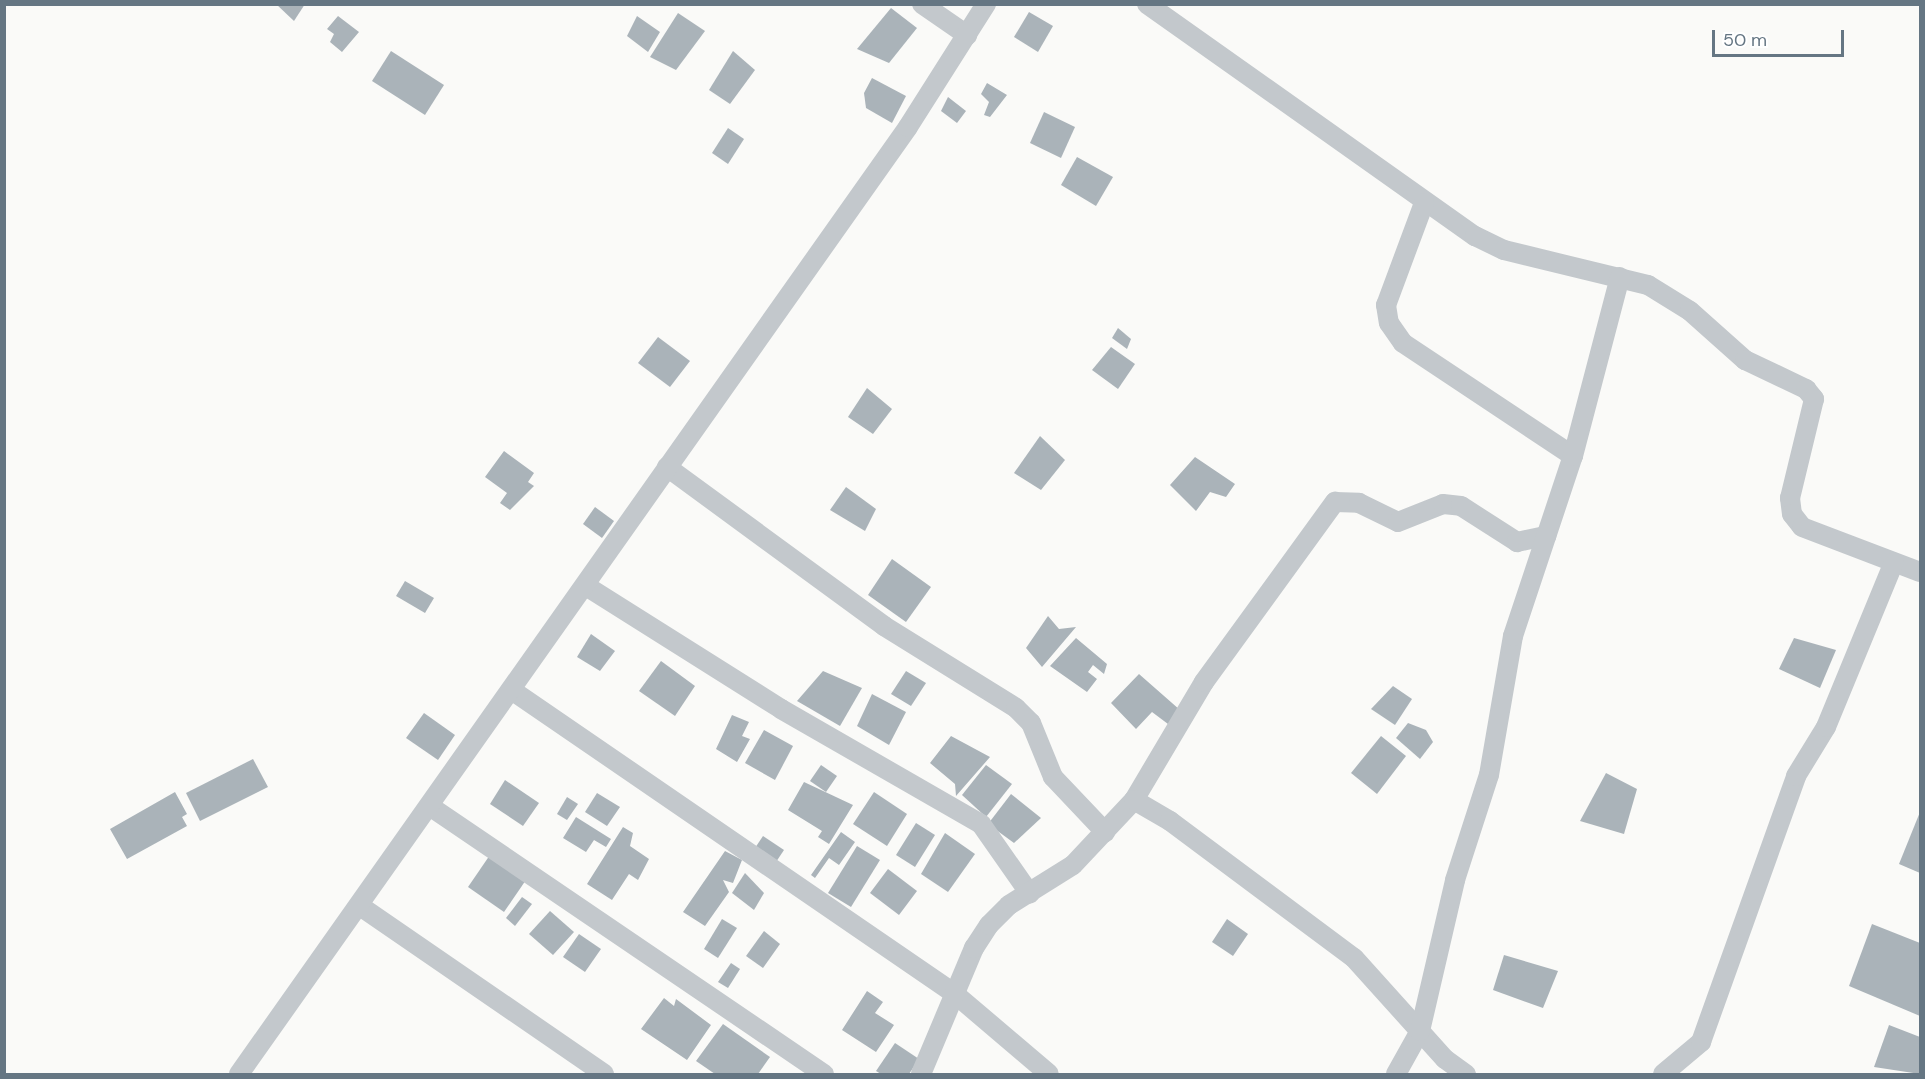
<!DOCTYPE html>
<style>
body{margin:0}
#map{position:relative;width:1925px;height:1079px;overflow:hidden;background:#fafaf8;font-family:"DM Sans",sans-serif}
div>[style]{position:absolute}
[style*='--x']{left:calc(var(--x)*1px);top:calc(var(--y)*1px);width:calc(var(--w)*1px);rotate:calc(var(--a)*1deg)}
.building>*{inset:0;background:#aab3b9}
.minor>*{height:20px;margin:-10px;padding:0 10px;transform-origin:10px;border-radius:10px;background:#c3c8cc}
span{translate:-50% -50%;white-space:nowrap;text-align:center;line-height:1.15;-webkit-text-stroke:6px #fff;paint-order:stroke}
.frame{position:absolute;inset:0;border:6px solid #657683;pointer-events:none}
.scale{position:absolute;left:1712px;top:30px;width:132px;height:27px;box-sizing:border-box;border:3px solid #657683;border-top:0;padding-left:8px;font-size:18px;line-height:21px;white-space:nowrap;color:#657683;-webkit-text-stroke:4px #fff;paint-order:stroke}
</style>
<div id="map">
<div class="building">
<i style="clip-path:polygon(276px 4px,305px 4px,294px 21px)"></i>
<i style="clip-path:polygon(891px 8px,917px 28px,889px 63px,857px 49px)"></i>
<i style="clip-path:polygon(1029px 12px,1053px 26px,1038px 52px,1014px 37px)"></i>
<i style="clip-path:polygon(678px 13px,705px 31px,676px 70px,650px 57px)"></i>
<i style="clip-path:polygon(338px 16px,359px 32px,342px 52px,330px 42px,334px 34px,327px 29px)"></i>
<i style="clip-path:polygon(637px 16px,660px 32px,648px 52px,627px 36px)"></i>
<i style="clip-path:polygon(391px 51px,444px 85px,425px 115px,372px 81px)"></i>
<i style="clip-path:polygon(733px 51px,755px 70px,730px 104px,709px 90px)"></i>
<i style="clip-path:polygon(872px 78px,906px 96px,892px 123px,866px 108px,864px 93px)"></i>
<i style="clip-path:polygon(987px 83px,1007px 95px,990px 117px,984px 115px,989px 102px,981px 94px)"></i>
<i style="clip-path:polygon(948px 97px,966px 111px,957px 123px,941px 111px)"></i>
<i style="clip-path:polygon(1044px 112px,1075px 127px,1061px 158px,1030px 143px)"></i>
<i style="clip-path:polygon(728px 128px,744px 139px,728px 164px,712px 153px)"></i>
<i style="clip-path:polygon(1077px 157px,1113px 177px,1096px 206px,1061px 185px)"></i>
<i style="clip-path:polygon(1118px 328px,1131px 339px,1127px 349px,1112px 338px)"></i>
<i style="clip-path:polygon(658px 337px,690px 361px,670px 387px,638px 363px)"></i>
<i style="clip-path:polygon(1111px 347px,1135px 364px,1118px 389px,1092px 370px)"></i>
<i style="clip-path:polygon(867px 388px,892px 409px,873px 434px,848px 417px)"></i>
<i style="clip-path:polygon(1040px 436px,1065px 460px,1041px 490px,1014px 473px)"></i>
<i style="clip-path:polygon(504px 451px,534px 473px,528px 482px,534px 486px,510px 510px,500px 503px,507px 493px,485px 477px)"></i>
<i style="clip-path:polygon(1195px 457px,1235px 484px,1226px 497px,1210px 492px,1196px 511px,1170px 485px)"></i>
<i style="clip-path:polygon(846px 487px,876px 509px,865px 531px,830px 510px)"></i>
<i style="clip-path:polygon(595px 507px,614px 521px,602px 538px,583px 524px)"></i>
<i style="clip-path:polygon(892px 559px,931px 587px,906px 622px,868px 595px)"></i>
<i style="clip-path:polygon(405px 581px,434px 598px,425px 613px,396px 596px)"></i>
<i style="clip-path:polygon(1048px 616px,1059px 629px,1076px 627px,1042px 667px,1026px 648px)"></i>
<i style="clip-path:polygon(591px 634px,615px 651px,600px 671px,577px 657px)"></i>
<i style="clip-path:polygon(1076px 638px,1107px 664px,1104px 674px,1093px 665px,1088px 672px,1097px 679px,1087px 692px,1050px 666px)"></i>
<i style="clip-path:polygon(1794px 638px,1836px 650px,1820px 688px,1779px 669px)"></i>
<i style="clip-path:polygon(661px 661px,695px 686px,675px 716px,639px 691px)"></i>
<i style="clip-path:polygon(823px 671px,862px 688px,840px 726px,797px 701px)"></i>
<i style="clip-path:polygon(906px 671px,926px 683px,911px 706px,891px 694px)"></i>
<i style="clip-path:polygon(1139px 674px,1180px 710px,1168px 724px,1152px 712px,1136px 729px,1111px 703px)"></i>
<i style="clip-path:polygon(1393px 686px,1412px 699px,1395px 725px,1371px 709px)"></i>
<i style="clip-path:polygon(872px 694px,906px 712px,889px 745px,857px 726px)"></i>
<i style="clip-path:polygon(424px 713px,455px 735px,438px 760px,406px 738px)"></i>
<i style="clip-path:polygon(732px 715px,749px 722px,742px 736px,750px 739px,737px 762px,716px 749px)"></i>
<i style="clip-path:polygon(1408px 723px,1426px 730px,1433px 742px,1420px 759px,1396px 738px)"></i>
<i style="clip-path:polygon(764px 730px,793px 746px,775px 780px,745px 763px)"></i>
<i style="clip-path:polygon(951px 736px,990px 757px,956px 796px,955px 784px,930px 763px)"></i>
<i style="clip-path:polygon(1381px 736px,1406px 756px,1377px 794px,1351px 773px)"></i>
<i style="clip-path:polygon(253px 759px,268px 787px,200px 821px,186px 793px)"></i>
<i style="clip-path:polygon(821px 765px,837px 776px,826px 792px,810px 781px)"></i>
<i style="clip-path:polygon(986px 765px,1012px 784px,986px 817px,962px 795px)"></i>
<i style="clip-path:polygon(1606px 773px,1637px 789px,1624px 834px,1580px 821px)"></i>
<i style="clip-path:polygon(505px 780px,539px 803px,523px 826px,490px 804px)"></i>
<i style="clip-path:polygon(804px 782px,853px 805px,829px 844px,818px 837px,822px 831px,788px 810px)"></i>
<i style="clip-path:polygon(175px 792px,187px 814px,182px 817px,187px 826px,127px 859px,110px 829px)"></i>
<i style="clip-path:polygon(874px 792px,907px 814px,887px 846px,853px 824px)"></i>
<i style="clip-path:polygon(597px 793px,620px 807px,607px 826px,585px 812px)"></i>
<i style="clip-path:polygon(1011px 794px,1041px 818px,1014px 843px,988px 824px)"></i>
<i style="clip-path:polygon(567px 797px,578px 804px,567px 820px,557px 814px)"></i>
<i style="clip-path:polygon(1920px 812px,1920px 873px,1899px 864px)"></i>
<i style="clip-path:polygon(576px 817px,611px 839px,606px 847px,594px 840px,586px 852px,563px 838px)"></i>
<i style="clip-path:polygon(916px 823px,935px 835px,915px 867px,896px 855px)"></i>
<i style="clip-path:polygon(623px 827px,633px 833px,630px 846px,649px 859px,638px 880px,629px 874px,612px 900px,587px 884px)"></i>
<i style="clip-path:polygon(841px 832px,855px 842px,839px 865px,829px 858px,815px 878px,811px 875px)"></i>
<i style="clip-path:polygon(945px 833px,975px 854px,948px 892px,921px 874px)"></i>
<i style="clip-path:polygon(763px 836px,784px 850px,776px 862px,755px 848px)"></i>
<i style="clip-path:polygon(857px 846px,880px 860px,851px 907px,828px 893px)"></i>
<i style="clip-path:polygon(725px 851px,742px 860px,733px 883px,723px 880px,729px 892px,705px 926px,683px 912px)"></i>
<i style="clip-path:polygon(492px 852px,528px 877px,504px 912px,468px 887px)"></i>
<i style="clip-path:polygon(888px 869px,917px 891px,899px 915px,870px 893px)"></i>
<i style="clip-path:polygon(745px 873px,764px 893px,754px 910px,732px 893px)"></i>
<i style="clip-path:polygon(522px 897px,532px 904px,515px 926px,506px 918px)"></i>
<i style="clip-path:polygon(550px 911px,574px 932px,553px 955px,529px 934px)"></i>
<i style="clip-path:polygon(722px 919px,737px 928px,718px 958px,704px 949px)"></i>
<i style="clip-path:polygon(1227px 919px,1248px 934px,1233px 956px,1212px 942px)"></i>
<i style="clip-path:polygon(1872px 924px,1920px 943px,1920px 1016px,1849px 986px)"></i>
<i style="clip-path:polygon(764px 931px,780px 944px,763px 968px,746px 956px)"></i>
<i style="clip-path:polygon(579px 934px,601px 949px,585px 972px,563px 957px)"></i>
<i style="clip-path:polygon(1504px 955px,1558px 971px,1543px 1008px,1493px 990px)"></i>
<i style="clip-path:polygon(731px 963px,740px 969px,728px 988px,718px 982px)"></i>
<i style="clip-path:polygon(867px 991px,883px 1002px,875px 1013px,894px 1025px,876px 1052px,842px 1030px)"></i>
<i style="clip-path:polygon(664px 998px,674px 1006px,676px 999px,711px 1025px,687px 1060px,641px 1029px)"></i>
<i style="clip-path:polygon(723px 1024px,770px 1057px,758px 1074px,715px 1074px,696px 1061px)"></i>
<i style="clip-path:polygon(1889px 1025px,1920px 1037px,1920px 1074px,1874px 1067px)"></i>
<i style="clip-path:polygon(895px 1043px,919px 1059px,909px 1074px,881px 1074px,876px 1071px)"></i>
</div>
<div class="minor">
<i style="--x:922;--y:4;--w:55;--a:34.6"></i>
<i style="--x:1147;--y:4;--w:402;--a:35.3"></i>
<i style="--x:1475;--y:236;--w:32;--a:26"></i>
<i style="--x:1504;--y:250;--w:148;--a:13.7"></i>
<i style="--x:1648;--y:285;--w:49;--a:31.8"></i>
<i style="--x:1690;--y:311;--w:74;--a:41.7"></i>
<i style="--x:1745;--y:360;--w:68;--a:25.4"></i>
<i style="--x:1806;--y:389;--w:13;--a:51"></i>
<i style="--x:1814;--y:399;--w:102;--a:103.6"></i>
<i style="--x:1790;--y:498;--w:16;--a:83"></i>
<i style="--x:1792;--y:514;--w:16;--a:52"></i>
<i style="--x:1802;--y:527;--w:126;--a:20.9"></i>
<i style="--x:1424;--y:203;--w:109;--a:110.4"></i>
<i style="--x:1386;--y:305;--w:18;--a:81"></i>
<i style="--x:1389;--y:323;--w:24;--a:55"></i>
<i style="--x:1403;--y:343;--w:204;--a:33.6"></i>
<i style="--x:667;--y:467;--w:269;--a:36.2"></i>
<i style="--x:884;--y:626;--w:155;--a:31.8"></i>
<i style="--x:1016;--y:708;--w:21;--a:45"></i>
<i style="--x:1031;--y:723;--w:58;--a:67.8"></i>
<i style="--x:1053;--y:777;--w:76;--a:46.6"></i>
<i style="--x:586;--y:586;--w:231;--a:32.2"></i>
<i style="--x:781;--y:709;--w:231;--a:29.9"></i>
<i style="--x:981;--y:824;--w:85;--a:55"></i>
<i style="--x:513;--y:691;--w:536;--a:34.43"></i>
<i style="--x:955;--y:994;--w:123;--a:40.4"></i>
<i style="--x:1134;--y:800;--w:137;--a:-59.3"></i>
<i style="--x:1204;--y:682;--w:223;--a:-54"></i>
<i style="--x:1335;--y:502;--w:24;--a:2"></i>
<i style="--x:1359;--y:503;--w:43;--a:26"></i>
<i style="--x:1398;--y:522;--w:48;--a:-21.8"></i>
<i style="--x:1443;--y:504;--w:18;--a:6"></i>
<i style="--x:1461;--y:506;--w:67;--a:32.7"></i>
<i style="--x:1517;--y:542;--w:30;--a:-12"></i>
<i style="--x:431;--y:807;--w:475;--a:34.2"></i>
<i style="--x:360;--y:906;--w:296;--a:34.5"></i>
<i style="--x:239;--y:1074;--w:1159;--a:-54.76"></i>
<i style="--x:908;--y:127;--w:146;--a:-57.6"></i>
<i style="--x:921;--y:1074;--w:137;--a:-67.2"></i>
<i style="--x:974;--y:948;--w:27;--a:-57"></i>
<i style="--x:989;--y:925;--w:28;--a:-45"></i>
<i style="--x:1009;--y:905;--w:75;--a:-32"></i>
<i style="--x:1073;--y:865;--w:89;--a:-46.8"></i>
<i style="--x:1134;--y:800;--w:42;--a:30.3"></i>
<i style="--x:1170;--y:821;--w:229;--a:36.7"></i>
<i style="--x:1354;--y:958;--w:136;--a:48"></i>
<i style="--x:1445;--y:1059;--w:26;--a:36"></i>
<i style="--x:1396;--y:1074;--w:49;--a:-60.8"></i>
<i style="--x:1420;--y:1031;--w:155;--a:-76.9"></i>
<i style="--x:1455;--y:880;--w:110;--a:-72.1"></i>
<i style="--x:1489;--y:775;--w:141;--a:-80.2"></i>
<i style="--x:1513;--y:636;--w:190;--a:-71.6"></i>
<i style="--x:1573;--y:456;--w:185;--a:-75.3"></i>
<i style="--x:1663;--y:1074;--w:50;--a:-40.1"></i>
<i style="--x:1701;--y:1042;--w:282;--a:-70.3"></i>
<i style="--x:1796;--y:776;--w:57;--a:-58.5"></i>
<i style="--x:1826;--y:727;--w:178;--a:-67.6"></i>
</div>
<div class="frame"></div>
<div class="scale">50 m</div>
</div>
